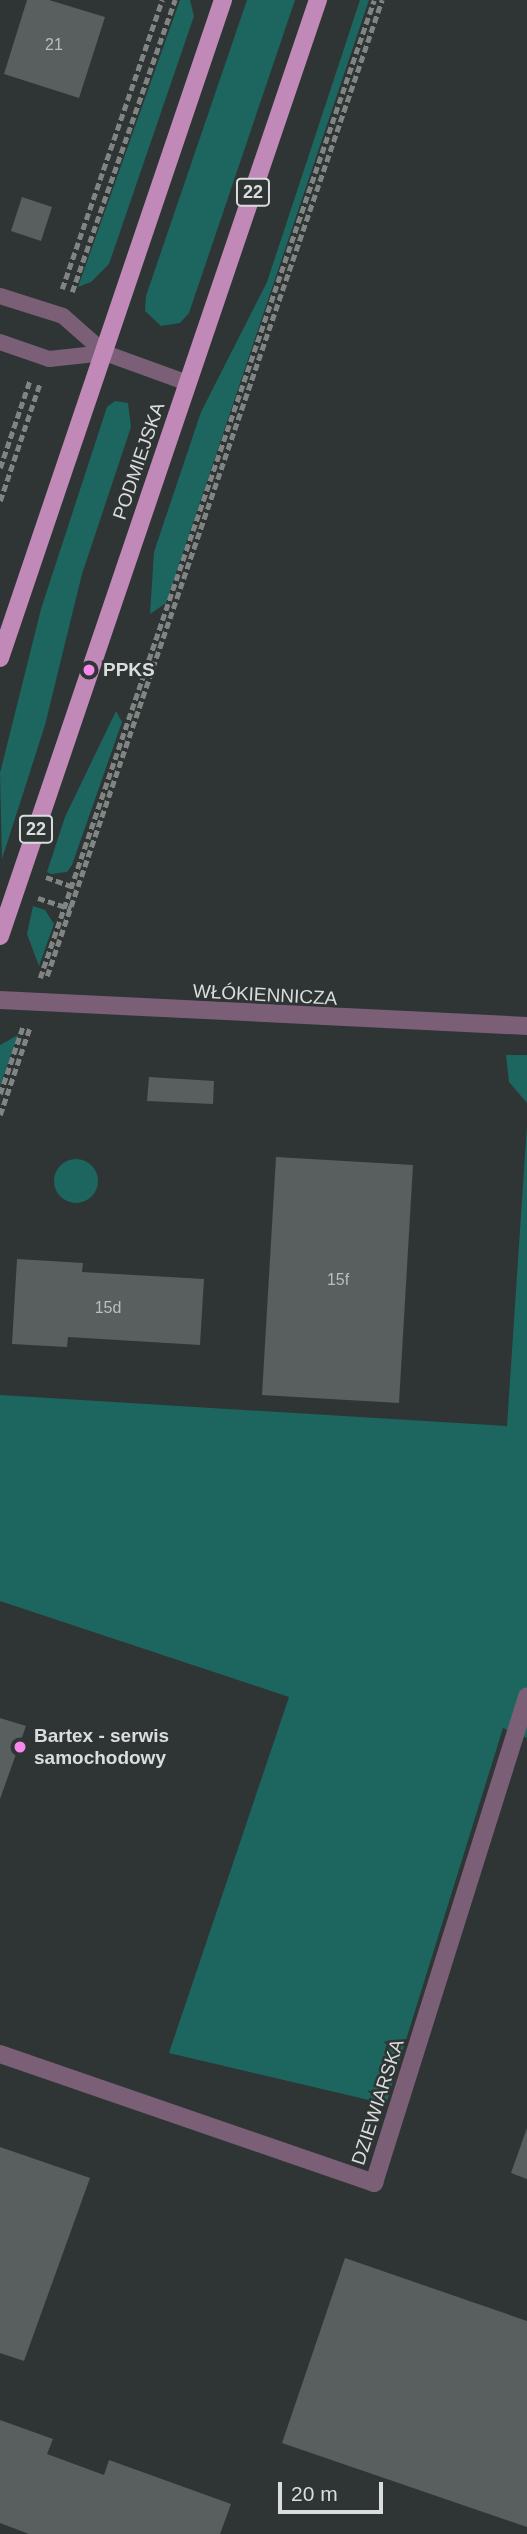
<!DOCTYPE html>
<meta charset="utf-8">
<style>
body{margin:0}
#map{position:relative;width:527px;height:2534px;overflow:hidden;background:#2f3534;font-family:Arial,sans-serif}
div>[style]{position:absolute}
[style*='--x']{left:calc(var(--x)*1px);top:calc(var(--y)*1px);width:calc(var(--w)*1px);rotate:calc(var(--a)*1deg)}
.green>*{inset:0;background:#1c665f}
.round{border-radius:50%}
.building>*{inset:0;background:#595f5e}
.path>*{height:4.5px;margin-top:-2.25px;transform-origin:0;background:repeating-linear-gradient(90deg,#808483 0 7px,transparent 0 10.5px)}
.lane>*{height:16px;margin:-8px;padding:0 8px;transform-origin:8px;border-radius:8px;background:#7a5f76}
.street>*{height:18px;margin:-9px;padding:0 9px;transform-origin:9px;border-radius:9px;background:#7a5f76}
.primary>*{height:18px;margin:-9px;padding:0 9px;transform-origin:9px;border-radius:9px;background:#c089b7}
.dots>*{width:19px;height:19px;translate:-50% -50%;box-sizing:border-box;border:4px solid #2f3534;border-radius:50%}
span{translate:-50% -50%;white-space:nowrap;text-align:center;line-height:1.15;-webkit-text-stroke:5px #2f3534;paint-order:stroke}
.number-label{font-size:16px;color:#babebc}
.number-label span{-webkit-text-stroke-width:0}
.shield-label span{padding:2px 5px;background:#2f3534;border:2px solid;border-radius:5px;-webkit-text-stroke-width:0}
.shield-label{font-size:18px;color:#dadddc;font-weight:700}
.street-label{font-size:19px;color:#dadddc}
.poi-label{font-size:19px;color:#dadddc;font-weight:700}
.left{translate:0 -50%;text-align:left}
.scale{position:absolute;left:278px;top:2482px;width:105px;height:32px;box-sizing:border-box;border:4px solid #dadddc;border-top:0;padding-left:9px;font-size:21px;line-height:24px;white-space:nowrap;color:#dadddc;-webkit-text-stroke:5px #2f3534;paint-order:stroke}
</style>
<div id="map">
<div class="green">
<i style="clip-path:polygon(180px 0,190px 0,194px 16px,109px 264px,91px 282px,78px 287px)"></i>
<i style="clip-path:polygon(247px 0,295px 0,189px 313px,180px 323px,161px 326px,145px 311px,146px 296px)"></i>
<i style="clip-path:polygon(360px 0,369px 0,166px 603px,150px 614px,154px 552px,201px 412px,267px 282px)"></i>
<i style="clip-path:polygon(115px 401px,128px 403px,131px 427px,82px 574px,45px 725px,2px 859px,0 773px,41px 609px,107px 407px)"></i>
<i style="clip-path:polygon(116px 711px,122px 722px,72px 865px,67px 872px,51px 874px,47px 872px,65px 817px)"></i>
<i style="clip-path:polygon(33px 906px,45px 910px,54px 924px,39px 966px,27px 934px)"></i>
<i style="clip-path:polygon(18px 1035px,0 1086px,0 1045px)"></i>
<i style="clip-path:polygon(506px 1055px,527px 1055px,527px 1103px,509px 1082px)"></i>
<i style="clip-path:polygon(527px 1125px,527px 1738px,503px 1728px,386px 2104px,169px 2053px,289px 1697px,0 1601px,0 1395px,507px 1426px)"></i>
<i class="round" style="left:54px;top:1159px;width:44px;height:44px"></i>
</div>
<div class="building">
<i style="clip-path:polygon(27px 0,49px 0,105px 17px,79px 98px,4px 74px)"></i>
<i style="clip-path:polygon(22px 197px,52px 207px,41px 241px,11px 231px)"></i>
<i style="clip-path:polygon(149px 1077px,214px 1081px,213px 1104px,147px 1101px)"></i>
<i style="clip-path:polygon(276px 1157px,413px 1165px,399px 1403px,262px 1395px)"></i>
<i style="clip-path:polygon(17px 1259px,83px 1263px,82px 1272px,204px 1279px,200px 1345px,68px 1337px,67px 1347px,12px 1344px)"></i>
<i style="clip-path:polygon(0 1718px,26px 1726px,0 1799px)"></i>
<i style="clip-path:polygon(527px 2128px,527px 2179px,511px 2173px)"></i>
<i style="clip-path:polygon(0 2147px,90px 2178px,24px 2361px,0 2353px)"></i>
<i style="clip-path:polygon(345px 2258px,527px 2321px,527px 2527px,282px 2443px)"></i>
<i style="clip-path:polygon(0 2420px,53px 2439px,47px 2454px,104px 2475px,109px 2460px,231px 2504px,220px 2534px,29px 2534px,0 2523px)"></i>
</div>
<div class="path">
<i style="--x:62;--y:289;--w:306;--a:-70.9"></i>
<i style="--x:72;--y:292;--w:310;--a:-70.6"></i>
<i style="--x:0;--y:468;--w:93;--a:-71.2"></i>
<i style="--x:0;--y:501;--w:125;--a:-71.3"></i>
<i style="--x:46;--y:877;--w:27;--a:20"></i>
<i style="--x:38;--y:898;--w:35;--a:18"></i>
<i style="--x:47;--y:976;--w:1032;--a:-71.06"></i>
<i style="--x:40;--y:978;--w:1033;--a:-71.14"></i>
<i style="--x:0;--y:1094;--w:72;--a:-71.3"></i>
<i style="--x:0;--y:1115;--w:93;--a:-71.2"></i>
</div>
<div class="lane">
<i style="--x:0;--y:296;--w:66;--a:17.6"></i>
<i style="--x:63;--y:316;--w:56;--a:41.4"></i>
<i style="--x:105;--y:353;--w:88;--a:19.9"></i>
<i style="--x:0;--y:342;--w:52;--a:19.1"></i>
<i style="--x:49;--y:359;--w:56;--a:-6.1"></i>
</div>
<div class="street">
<i style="--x:0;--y:1000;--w:528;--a:2.82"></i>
<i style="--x:0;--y:2054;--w:396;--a:19"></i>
<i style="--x:374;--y:2183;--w:510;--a:-72.53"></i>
</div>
<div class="primary">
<i style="--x:0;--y:658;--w:695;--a:-71.28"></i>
<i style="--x:0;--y:936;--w:989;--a:-71.24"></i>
</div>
<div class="dots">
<i style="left:89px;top:670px;background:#f888ea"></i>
<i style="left:20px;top:1747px;background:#f888ea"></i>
</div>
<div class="number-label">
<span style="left:54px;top:45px">21</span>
<span style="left:338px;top:1280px">15f</span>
<span style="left:108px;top:1308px">15d</span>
</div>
<div class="shield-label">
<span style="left:253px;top:192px">22</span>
<span style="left:36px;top:829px">22</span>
</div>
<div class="street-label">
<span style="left:139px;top:461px;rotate:-71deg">PODMIEJSKA</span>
<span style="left:265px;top:995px;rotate:3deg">WŁÓKIENNICZA</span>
<span style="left:378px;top:2102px;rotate:-72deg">DZIEWIARSKA</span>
</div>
<div class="poi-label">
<span class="left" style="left:103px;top:670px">PPKS</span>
<span class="left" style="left:34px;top:1747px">Bartex - serwis<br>samochodowy</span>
</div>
<div class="scale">20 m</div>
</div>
